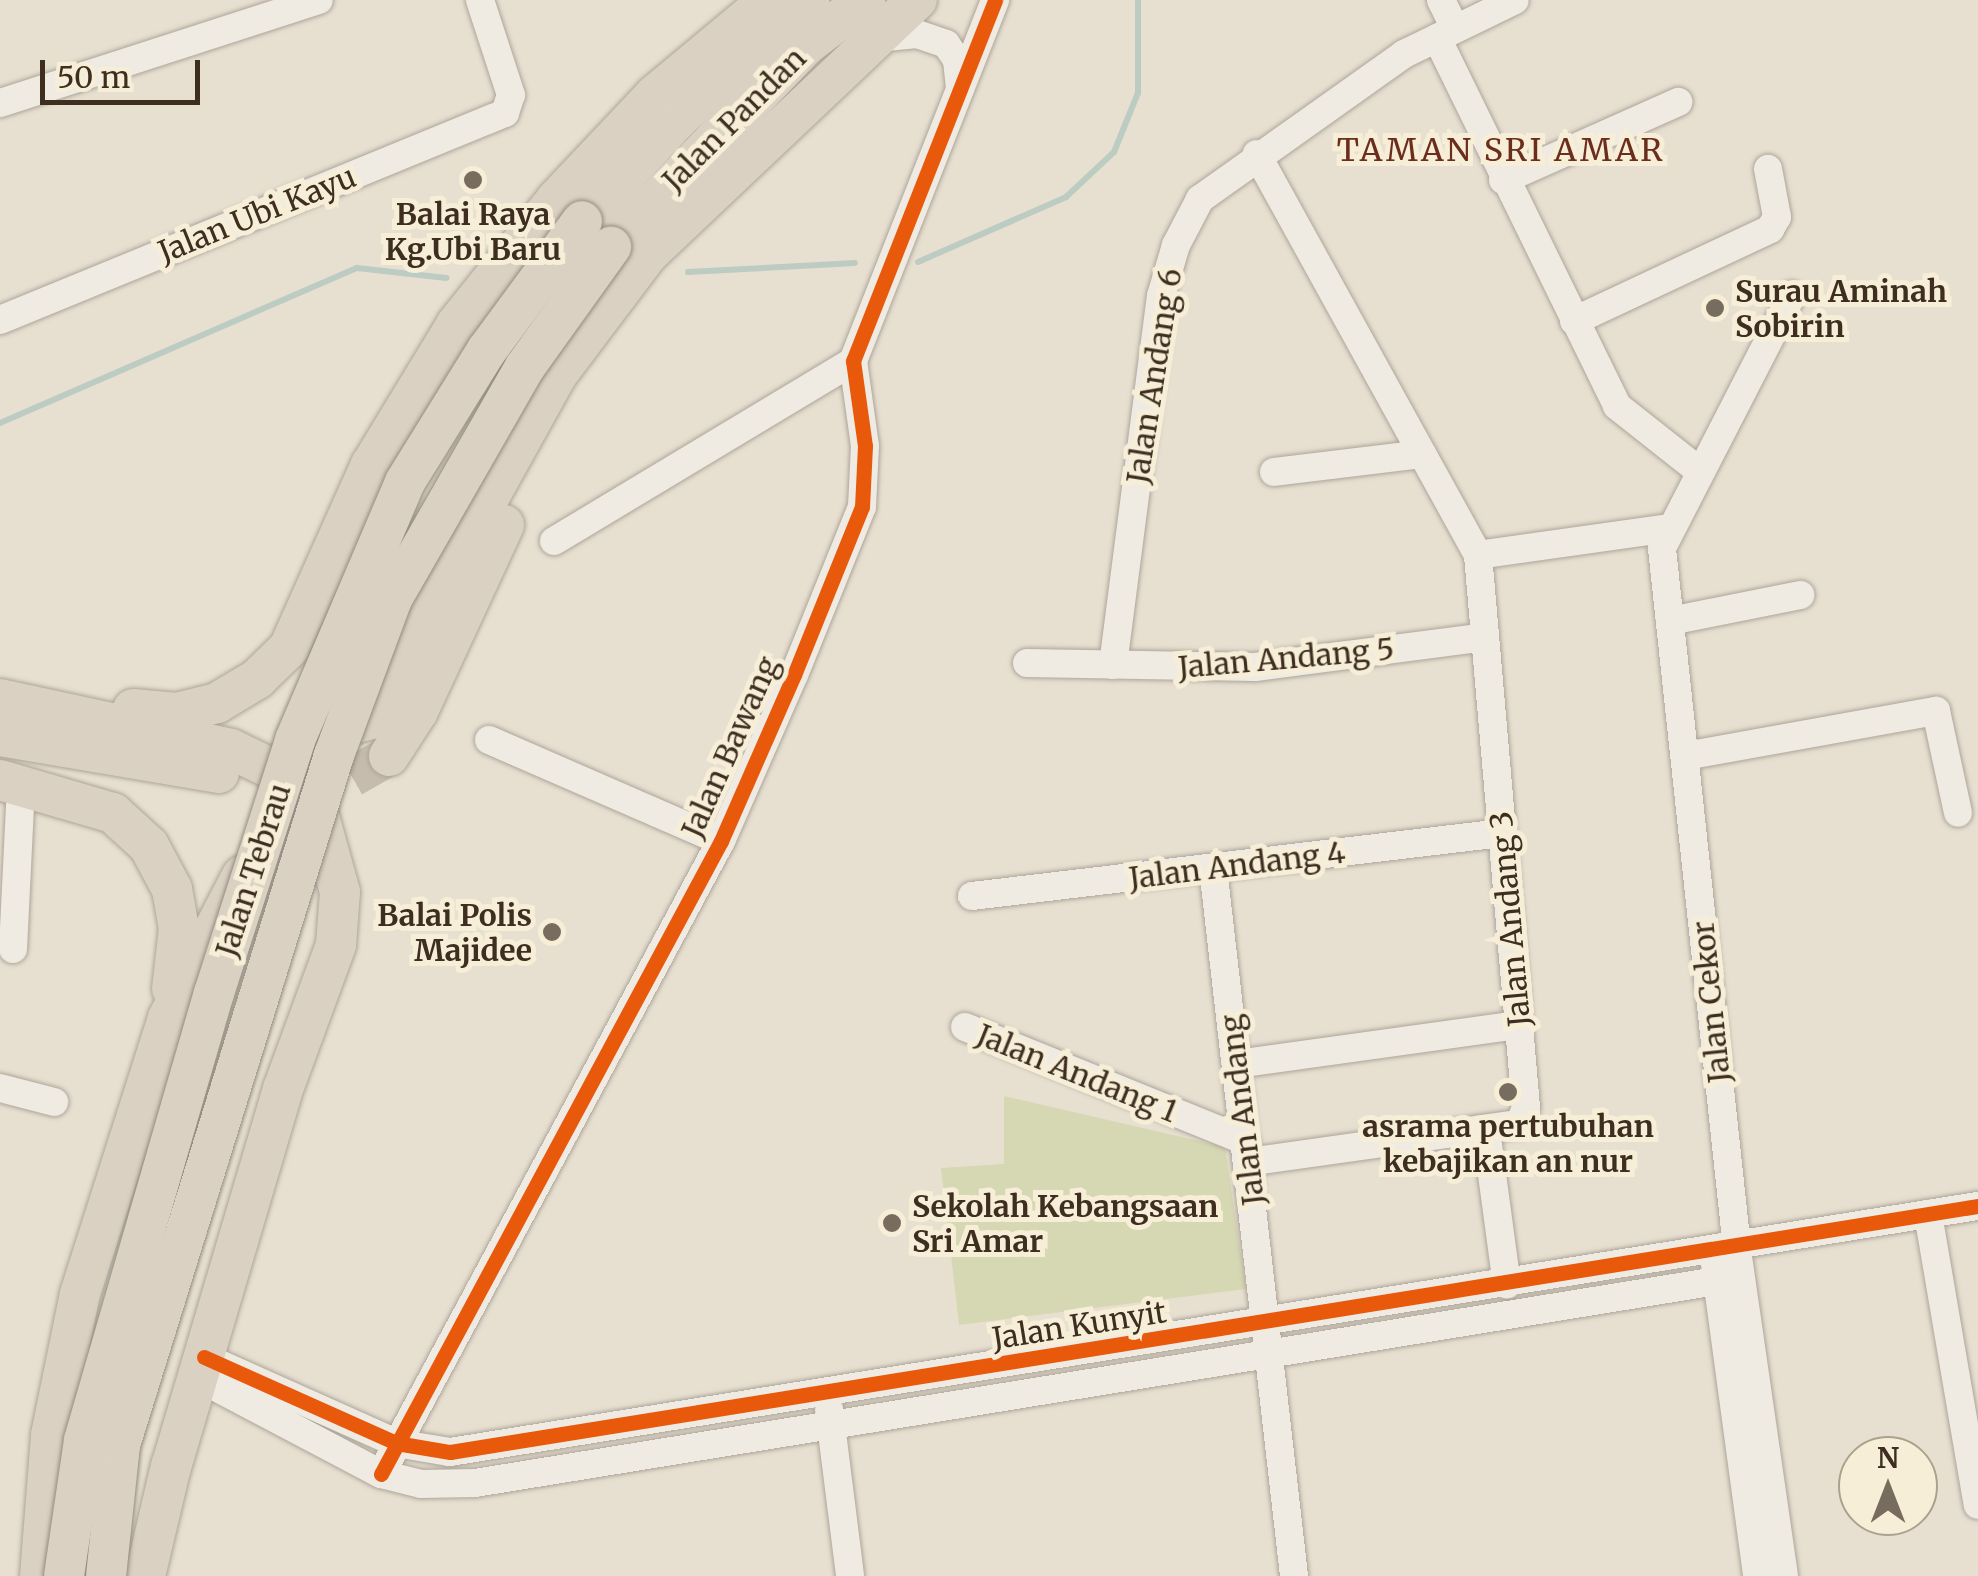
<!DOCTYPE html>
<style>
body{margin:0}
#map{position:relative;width:1978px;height:1576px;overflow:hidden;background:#e7e0d1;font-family:Merriweather,serif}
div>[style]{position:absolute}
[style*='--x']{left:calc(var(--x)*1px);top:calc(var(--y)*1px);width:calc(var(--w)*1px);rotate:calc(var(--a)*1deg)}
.green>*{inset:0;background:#d6d7b3}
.stream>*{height:6px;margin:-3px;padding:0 3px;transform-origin:3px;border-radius:3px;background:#bcccc2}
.highway-tunnel>*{height:40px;margin-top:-20px;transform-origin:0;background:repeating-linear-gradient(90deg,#c5bcae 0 40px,transparent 0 60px)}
.roads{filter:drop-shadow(0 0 2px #ada599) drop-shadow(0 0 2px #ada599)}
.minor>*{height:28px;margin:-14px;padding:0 14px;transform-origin:14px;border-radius:14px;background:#efebe3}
.highway>*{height:40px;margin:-20px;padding:0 20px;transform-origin:20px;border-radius:20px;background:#dad1c2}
.bridges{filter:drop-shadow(0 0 2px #928b80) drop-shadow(0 0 2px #928b80)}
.highway-bridge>*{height:40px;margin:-20px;padding:0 20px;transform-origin:20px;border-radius:20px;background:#dad1c2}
.cycleway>*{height:15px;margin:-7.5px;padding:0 7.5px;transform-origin:7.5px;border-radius:7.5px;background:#e8590c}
.dots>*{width:28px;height:28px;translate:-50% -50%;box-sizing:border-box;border:5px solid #f7eed8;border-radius:50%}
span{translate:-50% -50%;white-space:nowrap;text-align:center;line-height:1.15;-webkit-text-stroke:10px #f7eed8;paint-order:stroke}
.street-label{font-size:30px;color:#3d2e20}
.poi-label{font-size:30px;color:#3d2e20;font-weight:700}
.left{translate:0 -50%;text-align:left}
.right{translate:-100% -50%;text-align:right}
.neighbourhood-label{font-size:32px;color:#6b2e1e;letter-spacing:2.5px}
.north{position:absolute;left:1838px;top:1436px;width:100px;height:100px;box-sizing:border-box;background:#f7eed8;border:2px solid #ada18e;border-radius:50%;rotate:0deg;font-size:28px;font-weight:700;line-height:40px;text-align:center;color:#3d2e20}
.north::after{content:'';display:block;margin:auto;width:35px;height:45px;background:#786c5e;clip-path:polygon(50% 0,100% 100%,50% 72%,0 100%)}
.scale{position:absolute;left:40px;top:60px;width:160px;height:45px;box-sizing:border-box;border:5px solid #3d2e20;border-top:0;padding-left:12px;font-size:30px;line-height:35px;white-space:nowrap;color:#3d2e20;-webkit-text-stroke:8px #f7eed8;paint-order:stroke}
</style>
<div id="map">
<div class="green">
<i style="clip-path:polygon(1004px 1096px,1225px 1147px,1246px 1289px,959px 1325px,941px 1168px,1004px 1164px)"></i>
</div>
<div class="stream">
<i style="--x:918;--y:262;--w:162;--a:-23.7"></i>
<i style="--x:1066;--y:197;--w:66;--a:-43.2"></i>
<i style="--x:1114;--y:152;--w:64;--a:-67.9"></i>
<i style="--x:1138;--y:93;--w:93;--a:-90"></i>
<i style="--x:688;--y:272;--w:167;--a:-3.1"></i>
<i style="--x:0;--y:423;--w:389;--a:-23.5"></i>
<i style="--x:357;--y:268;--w:90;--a:6.4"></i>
</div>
<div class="highway-tunnel">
<i style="--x:294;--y:781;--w:58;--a:-3.9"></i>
<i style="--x:352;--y:777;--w:43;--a:-29.6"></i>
</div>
<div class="roads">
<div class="minor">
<i style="--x:1441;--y:0;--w:32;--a:64"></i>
<i style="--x:876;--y:38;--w:41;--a:-5.6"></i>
<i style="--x:917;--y:34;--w:31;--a:19"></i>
<i style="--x:946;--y:44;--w:19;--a:55"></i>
<i style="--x:957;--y:60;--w:29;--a:84"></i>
<i style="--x:1437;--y:38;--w:410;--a:63.9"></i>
<i style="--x:1617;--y:406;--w:103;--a:38.3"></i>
<i style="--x:0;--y:103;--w:335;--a:-17.9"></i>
<i style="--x:1503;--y:180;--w:192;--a:-24"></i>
<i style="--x:0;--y:320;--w:546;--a:-22.29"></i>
<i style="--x:505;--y:113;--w:19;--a:-72"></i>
<i style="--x:511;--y:95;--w:100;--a:-108.1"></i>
<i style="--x:1574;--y:321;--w:217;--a:-25.1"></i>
<i style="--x:1770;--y:229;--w:14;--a:-60"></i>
<i style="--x:1777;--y:217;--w:49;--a:-100.6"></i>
<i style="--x:1274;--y:472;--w:149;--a:-6.9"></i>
<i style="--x:554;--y:541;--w:349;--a:-31"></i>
<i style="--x:1478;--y:555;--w:193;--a:-8"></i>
<i style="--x:1670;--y:621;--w:133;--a:-11.3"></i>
<i style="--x:1027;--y:663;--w:228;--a:1"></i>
<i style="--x:1255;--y:667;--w:232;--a:-7.4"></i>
<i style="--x:1113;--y:665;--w:372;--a:-82.6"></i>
<i style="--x:1161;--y:296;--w:53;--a:-73.6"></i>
<i style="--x:1176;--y:245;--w:52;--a:-62.4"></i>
<i style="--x:1200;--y:199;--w:250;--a:-35.4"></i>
<i style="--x:1404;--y:54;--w:123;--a:-25.9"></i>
<i style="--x:489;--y:740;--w:253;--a:23.5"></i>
<i style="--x:1685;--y:756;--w:255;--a:-10.2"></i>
<i style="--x:1936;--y:711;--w:104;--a:77.8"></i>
<i style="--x:1213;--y:868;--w:713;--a:83.47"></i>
<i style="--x:972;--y:896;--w:534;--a:-6.78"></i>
<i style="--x:13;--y:949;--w:163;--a:-87.2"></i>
<i style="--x:965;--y:1027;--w:303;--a:22.1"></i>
<i style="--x:1237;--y:1064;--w:285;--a:-7.9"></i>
<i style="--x:0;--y:1088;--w:56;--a:14.5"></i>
<i style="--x:1486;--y:1130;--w:156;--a:82.3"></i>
<i style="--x:1248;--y:1162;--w:275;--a:-8"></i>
<i style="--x:1520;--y:1124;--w:18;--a:-71"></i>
<i style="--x:1526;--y:1107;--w:554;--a:-94.97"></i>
<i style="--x:1478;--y:555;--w:458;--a:-118.9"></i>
<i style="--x:1928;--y:1214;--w:295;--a:80.3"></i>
<i style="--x:1715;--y:1264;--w:315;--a:82.3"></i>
<i style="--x:204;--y:1357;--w:210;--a:24.1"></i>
<i style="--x:396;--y:1443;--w:55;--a:9.5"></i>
<i style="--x:450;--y:1452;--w:1548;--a:-9.15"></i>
<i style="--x:197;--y:1377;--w:208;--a:27.8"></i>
<i style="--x:381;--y:1474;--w:41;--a:14"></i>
<i style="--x:421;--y:1484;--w:54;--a:-1.1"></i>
<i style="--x:475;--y:1483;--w:1258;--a:-9.24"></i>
<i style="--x:829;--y:1409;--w:168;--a:82.8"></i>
<i style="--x:381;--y:1474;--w:719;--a:-61.76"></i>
<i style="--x:721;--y:841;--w:181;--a:-66.3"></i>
<i style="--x:794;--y:675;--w:181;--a:-68"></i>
<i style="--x:862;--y:507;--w:61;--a:-87.2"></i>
<i style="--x:865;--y:446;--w:86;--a:-98"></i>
<i style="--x:853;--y:361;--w:388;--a:-68.5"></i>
<i style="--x:1784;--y:1576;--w:331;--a:-98.2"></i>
<i style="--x:1737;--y:1248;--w:704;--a:-96.12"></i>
<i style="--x:1662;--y:548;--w:284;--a:-62.8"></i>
</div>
<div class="highway">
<i style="--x:582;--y:221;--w:141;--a:-46.7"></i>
<i style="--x:679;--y:118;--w:176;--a:-42.2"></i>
<i style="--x:611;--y:247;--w:279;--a:-46"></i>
<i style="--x:805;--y:46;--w:76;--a:-37.5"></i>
<i style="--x:0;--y:699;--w:236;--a:12.2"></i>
<i style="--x:231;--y:749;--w:67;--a:25.8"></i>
<i style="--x:291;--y:778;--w:51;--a:55.4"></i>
<i style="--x:320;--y:820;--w:75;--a:74.5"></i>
<i style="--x:340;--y:892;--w:53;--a:94.3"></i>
<i style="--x:336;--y:945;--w:153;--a:110.2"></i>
<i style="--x:283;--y:1089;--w:393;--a:106.5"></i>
<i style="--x:171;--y:1466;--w:113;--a:103.3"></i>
<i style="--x:320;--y:706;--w:40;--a:25"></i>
<i style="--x:356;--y:723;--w:21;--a:-14"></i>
<i style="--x:376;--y:718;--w:24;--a:-48"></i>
<i style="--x:392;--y:700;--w:138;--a:-66.6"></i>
<i style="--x:447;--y:573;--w:225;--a:-61"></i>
<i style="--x:556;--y:376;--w:153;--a:-53"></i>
<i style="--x:648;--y:254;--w:370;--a:-43.4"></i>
<i style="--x:133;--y:709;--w:44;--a:5.2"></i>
<i style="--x:177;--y:713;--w:41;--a:-14"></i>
<i style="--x:217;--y:703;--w:47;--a:-31"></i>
<i style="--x:257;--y:679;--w:45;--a:-44.1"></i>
<i style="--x:289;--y:648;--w:201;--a:-65.9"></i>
<i style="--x:371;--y:465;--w:164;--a:-58.7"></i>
<i style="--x:456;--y:325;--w:160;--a:-51.3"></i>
<i style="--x:556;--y:200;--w:144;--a:-46.7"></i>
<i style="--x:655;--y:95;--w:148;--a:-39.8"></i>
<i style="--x:0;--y:736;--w:222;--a:9.6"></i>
<i style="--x:389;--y:756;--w:54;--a:-57.2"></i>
<i style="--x:418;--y:711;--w:205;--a:-65.2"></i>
<i style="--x:0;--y:780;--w:118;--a:16.3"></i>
<i style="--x:113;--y:813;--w:49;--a:42.5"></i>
<i style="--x:149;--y:846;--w:49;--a:61.9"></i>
<i style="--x:172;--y:889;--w:40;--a:80"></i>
<i style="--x:179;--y:928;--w:61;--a:96.5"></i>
<i style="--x:40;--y:1576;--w:141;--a:-85.5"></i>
<i style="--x:51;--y:1435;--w:144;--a:-78.4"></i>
<i style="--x:80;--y:1294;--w:290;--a:-72.3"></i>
<i style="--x:168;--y:1018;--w:160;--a:-62.5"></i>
</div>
</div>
<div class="bridges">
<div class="highway-bridge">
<i style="--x:64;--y:1576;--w:137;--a:-81.6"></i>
<i style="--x:84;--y:1440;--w:466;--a:-73.8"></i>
<i style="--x:214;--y:993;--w:266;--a:-72.2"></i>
<i style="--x:295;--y:740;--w:280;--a:-66.9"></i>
<i style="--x:405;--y:482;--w:155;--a:-58.2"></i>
<i style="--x:487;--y:350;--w:160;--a:-53.6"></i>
<i style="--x:106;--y:1576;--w:132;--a:-83.9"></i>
<i style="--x:120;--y:1445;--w:722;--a:-72.77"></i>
<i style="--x:334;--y:755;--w:166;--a:-69.6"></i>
<i style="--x:392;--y:599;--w:267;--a:-60.2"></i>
<i style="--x:525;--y:367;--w:148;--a:-54.4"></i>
</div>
</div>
<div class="cycleway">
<i style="--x:204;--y:1357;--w:210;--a:24.1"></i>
<i style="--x:396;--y:1443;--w:55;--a:9.5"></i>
<i style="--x:450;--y:1452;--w:1548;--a:-9.15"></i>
<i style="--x:381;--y:1474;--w:719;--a:-61.76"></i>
<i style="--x:721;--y:841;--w:181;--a:-66.3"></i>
<i style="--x:794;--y:675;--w:181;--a:-68"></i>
<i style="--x:862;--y:507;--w:61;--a:-87.2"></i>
<i style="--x:865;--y:446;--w:86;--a:-98"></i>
<i style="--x:853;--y:361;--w:388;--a:-68.5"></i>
</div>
<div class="dots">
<i style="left:473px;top:180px;background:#786c5e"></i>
<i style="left:1715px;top:308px;background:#786c5e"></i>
<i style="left:552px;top:932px;background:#786c5e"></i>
<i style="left:1508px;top:1092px;background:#786c5e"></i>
<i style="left:892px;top:1223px;background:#786c5e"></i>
</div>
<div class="street-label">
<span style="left:734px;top:119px;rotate:-45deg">Jalan Pandan</span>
<span style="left:257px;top:214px;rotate:-22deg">Jalan Ubi Kayu</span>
<span style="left:1154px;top:376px;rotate:-81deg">Jalan Andang 6</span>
<span style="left:1286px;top:658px;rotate:-5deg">Jalan Andang 5</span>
<span style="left:730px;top:747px;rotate:-66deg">Jalan Bawang</span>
<span style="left:1237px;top:865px;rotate:-7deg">Jalan Andang 4</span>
<span style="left:253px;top:870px;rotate:-72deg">Jalan Tebrau</span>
<span style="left:1510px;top:919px;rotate:-95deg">Jalan Andang 3</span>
<span style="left:1711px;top:1002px;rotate:-96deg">Jalan Cekor</span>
<span style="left:1077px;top:1073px;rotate:22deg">Jalan Andang 1</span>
<span style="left:1242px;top:1110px;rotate:-97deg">Jalan Andang</span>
<span style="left:1079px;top:1325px;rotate:-9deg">Jalan Kunyit</span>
</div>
<div class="poi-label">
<span style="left:473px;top:231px">Balai Raya<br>Kg.Ubi Baru</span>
<span class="left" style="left:1735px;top:308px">Surau Aminah<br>Sobirin</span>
<span class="right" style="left:532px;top:932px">Balai Polis<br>Majidee</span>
<span style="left:1508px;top:1143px">asrama pertubuhan<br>kebajikan an nur</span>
<span class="left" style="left:912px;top:1223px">Sekolah Kebangsaan<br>Sri Amar</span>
</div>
<div class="neighbourhood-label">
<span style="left:1501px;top:150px">TAMAN SRI AMAR</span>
</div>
<div class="north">N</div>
<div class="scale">50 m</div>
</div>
